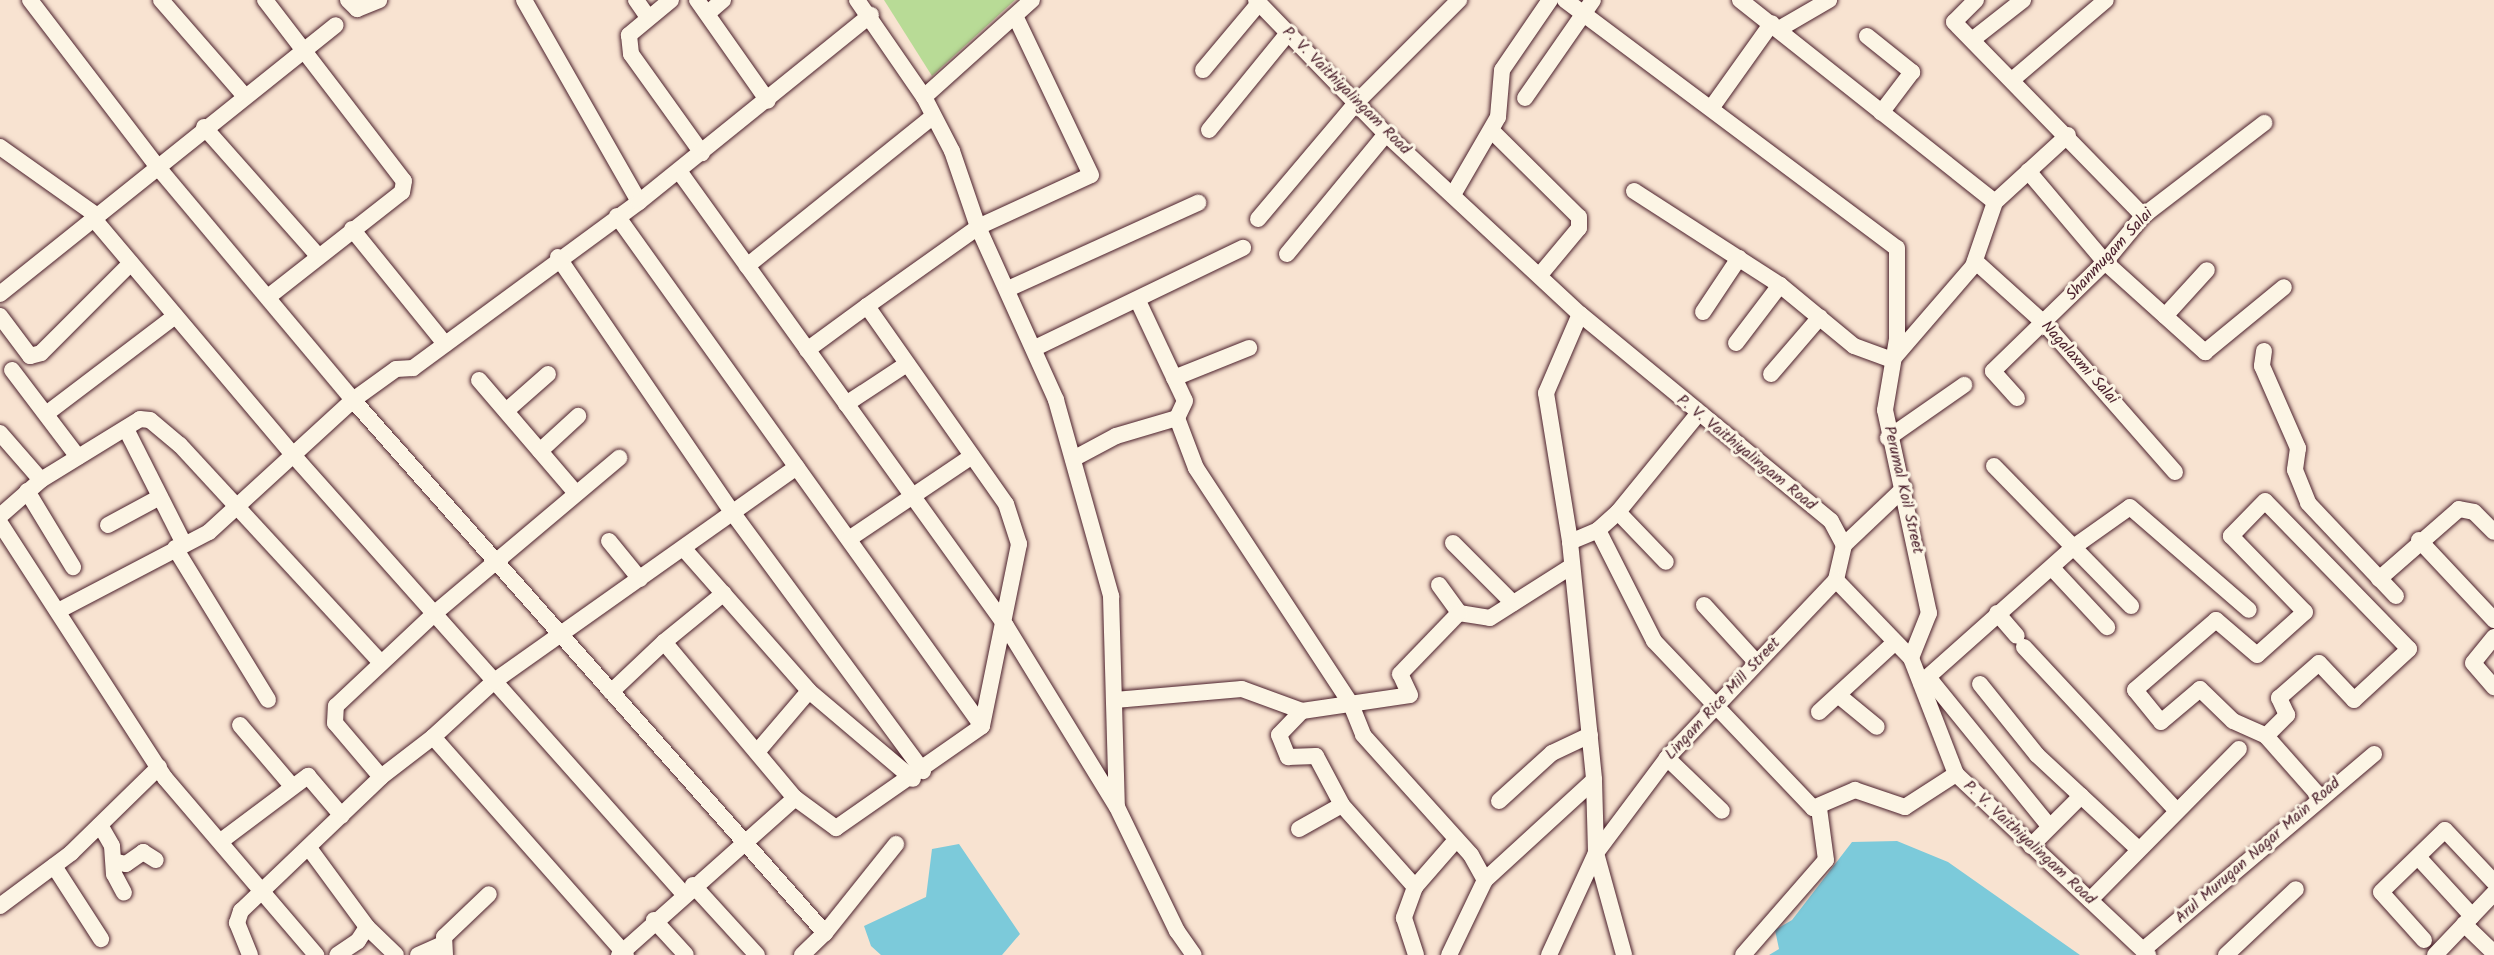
<!DOCTYPE html>
<style>
body{margin:0}
#map{position:relative;width:2494px;height:955px;overflow:hidden;background:#f8e3d1;font-family:Kalam,sans-serif}
div>[style]{position:absolute}
[style*='--x']{left:calc(var(--x)*1px);top:calc(var(--y)*1px);width:calc(var(--w)*1px);rotate:calc(var(--a)*1deg)}
.green>*{inset:0;background:#b8db96}
.water>*{inset:0;background:#7ccada}
.roads{filter:drop-shadow(0 0 2px #4a1f2b) drop-shadow(0 0 2px #4a1f2b)}
.minor>*{height:16px;margin:-8px;padding:0 8px;transform-origin:8px;border-radius:8px;background:#fcf5e5}
span{translate:-50% -50%;white-space:nowrap;text-align:center;line-height:1.15;-webkit-text-stroke:6px #fcf5e5;paint-order:stroke}
.street-label{font-size:16px;color:#4a1f2b}
</style>
<div id="map">
<div class="green">
<i style="clip-path:polygon(884px 0,1015px 0,932px 76px)"></i>
</div>
<div class="water">
<i style="clip-path:polygon(1897px 841px,1948px 862px,2080px 955px,1769px 955px,1779px 949px,1775px 930px,1792px 920px,1852px 842px)"></i>
<i style="clip-path:polygon(959px 844px,1020px 934px,1002px 955px,881px 955px,871px 946px,864px 926px,926px 897px,932px 849px)"></i>
</div>
<div class="roads">
<div class="minor">
<i style="--x:30;--y:0;--w:208;--a:52.6"></i>
<i style="--x:156;--y:165;--w:307;--a:50"></i>
<i style="--x:353;--y:400;--w:712;--a:48.47"></i>
<i style="--x:825;--y:933;--w:114;--a:-51.4"></i>
<i style="--x:161;--y:0;--w:126;--a:48.9"></i>
<i style="--x:265;--y:0;--w:228;--a:52.5"></i>
<i style="--x:404;--y:181;--w:11;--a:100"></i>
<i style="--x:402;--y:192;--w:170;--a:141.9"></i>
<i style="--x:348;--y:0;--w:13;--a:45"></i>
<i style="--x:357;--y:9;--w:24;--a:-22"></i>
<i style="--x:524;--y:0;--w:232;--a:60.3"></i>
<i style="--x:636;--y:0;--w:19;--a:55"></i>
<i style="--x:671;--y:0;--w:55;--a:140.2"></i>
<i style="--x:629;--y:35;--w:19;--a:84"></i>
<i style="--x:631;--y:54;--w:122;--a:54.4"></i>
<i style="--x:697;--y:0;--w:123;--a:54.9"></i>
<i style="--x:857;--y:0;--w:118;--a:55.4"></i>
<i style="--x:924;--y:97;--w:61;--a:62.6"></i>
<i style="--x:952;--y:151;--w:80;--a:71.1"></i>
<i style="--x:978;--y:227;--w:190;--a:65.7"></i>
<i style="--x:1056;--y:400;--w:204;--a:74.3"></i>
<i style="--x:1111;--y:596;--w:210;--a:88.4"></i>
<i style="--x:1256;--y:0;--w:187;--a:45.9"></i>
<i style="--x:1386;--y:134;--w:265;--a:42.9"></i>
<i style="--x:1580;--y:314;--w:325;--a:39.5"></i>
<i style="--x:1831;--y:521;--w:27;--a:62"></i>
<i style="--x:1844;--y:545;--w:36;--a:103"></i>
<i style="--x:1836;--y:580;--w:108;--a:46.1"></i>
<i style="--x:1911;--y:658;--w:124;--a:68.8"></i>
<i style="--x:1956;--y:774;--w:264;--a:43.3"></i>
<i style="--x:1565;--y:0;--w:414;--a:36.8"></i>
<i style="--x:1897;--y:248;--w:91;--a:90"></i>
<i style="--x:1897;--y:339;--w:72;--a:99.6"></i>
<i style="--x:1885;--y:410;--w:208;--a:77.8"></i>
<i style="--x:1929;--y:613;--w:48;--a:111.8"></i>
<i style="--x:1740;--y:0;--w:325;--a:38.4"></i>
<i style="--x:1976;--y:0;--w:31;--a:135"></i>
<i style="--x:1954;--y:22;--w:271;--a:45.7"></i>
<i style="--x:708;--y:13;--w:20;--a:-41"></i>
<i style="--x:1779;--y:29;--w:58;--a:-30.1"></i>
<i style="--x:1867;--y:36;--w:58;--a:38.7"></i>
<i style="--x:1912;--y:72;--w:51;--a:127.1"></i>
<i style="--x:1972;--y:40;--w:65;--a:-38.1"></i>
<i style="--x:1203;--y:70;--w:87;--a:-50.1"></i>
<i style="--x:2012;--y:80;--w:123;--a:-40.4"></i>
<i style="--x:924;--y:97;--w:145;--a:-41.9"></i>
<i style="--x:1525;--y:98;--w:119;--a:-55.2"></i>
<i style="--x:1712;--y:107;--w:103;--a:-54.5"></i>
<i style="--x:204;--y:127;--w:172;--a:48.5"></i>
<i style="--x:1209;--y:130;--w:125;--a:-50.8"></i>
<i style="--x:1492;--y:131;--w:122;--a:44.7"></i>
<i style="--x:1579;--y:217;--w:11;--a:90"></i>
<i style="--x:1579;--y:228;--w:62;--a:129.8"></i>
<i style="--x:0;--y:147;--w:118;--a:35.3"></i>
<i style="--x:679;--y:171;--w:560;--a:54.3"></i>
<i style="--x:1006;--y:626;--w:212;--a:58.5"></i>
<i style="--x:1117;--y:807;--w:138;--a:64.2"></i>
<i style="--x:1177;--y:931;--w:29;--a:55"></i>
<i style="--x:2028;--y:171;--w:119;--a:49.8"></i>
<i style="--x:2105;--y:262;--w:135;--a:42"></i>
<i style="--x:2205;--y:352;--w:102;--a:-39.4"></i>
<i style="--x:1634;--y:191;--w:174;--a:32.8"></i>
<i style="--x:1780;--y:285;--w:96;--a:39.5"></i>
<i style="--x:1854;--y:346;--w:40;--a:20.2"></i>
<i style="--x:1892;--y:360;--w:124;--a:-49.2"></i>
<i style="--x:1973;--y:266;--w:68;--a:-71"></i>
<i style="--x:1995;--y:202;--w:99;--a:-42.5"></i>
<i style="--x:1454;--y:193;--w:88;--a:-59.9"></i>
<i style="--x:1498;--y:117;--w:47;--a:-85.1"></i>
<i style="--x:1502;--y:70;--w:85;--a:-55.6"></i>
<i style="--x:617;--y:216;--w:627;--a:54.41"></i>
<i style="--x:93;--y:218;--w:312;--a:49.8"></i>
<i style="--x:294;--y:456;--w:585;--a:48.33"></i>
<i style="--x:1258;--y:219;--w:152;--a:-49.8"></i>
<i style="--x:1356;--y:103;--w:146;--a:-45"></i>
<i style="--x:352;--y:229;--w:148;--a:51"></i>
<i style="--x:1287;--y:254;--w:156;--a:-50.5"></i>
<i style="--x:558;--y:257;--w:309;--a:55.7"></i>
<i style="--x:732;--y:512;--w:322;--a:53.6"></i>
<i style="--x:1975;--y:261;--w:94;--a:42"></i>
<i style="--x:2045;--y:324;--w:197;--a:48.7"></i>
<i style="--x:747;--y:266;--w:238;--a:-38.8"></i>
<i style="--x:1008;--y:289;--w:209;--a:-24.4"></i>
<i style="--x:0;--y:294;--w:430;--a:-38.7"></i>
<i style="--x:1138;--y:301;--w:110;--a:64.8"></i>
<i style="--x:1185;--y:401;--w:19;--a:115"></i>
<i style="--x:1703;--y:312;--w:65;--a:-56.3"></i>
<i style="--x:1580;--y:314;--w:86;--a:113.3"></i>
<i style="--x:1546;--y:393;--w:151;--a:80.8"></i>
<i style="--x:1570;--y:542;--w:239;--a:84.2"></i>
<i style="--x:1594;--y:780;--w:73;--a:88.4"></i>
<i style="--x:1596;--y:853;--w:106;--a:74.6"></i>
<i style="--x:0;--y:316;--w:50;--a:53.1"></i>
<i style="--x:30;--y:356;--w:11;--a:-15"></i>
<i style="--x:41;--y:353;--w:127;--a:-45"></i>
<i style="--x:2165;--y:316;--w:62;--a:-47.6"></i>
<i style="--x:1736;--y:343;--w:73;--a:-52.8"></i>
<i style="--x:1035;--y:348;--w:231;--a:-25.7"></i>
<i style="--x:807;--y:350;--w:74;--a:-36.3"></i>
<i style="--x:2264;--y:351;--w:15;--a:98"></i>
<i style="--x:2262;--y:366;--w:90;--a:66.3"></i>
<i style="--x:2298;--y:448;--w:22;--a:98"></i>
<i style="--x:2295;--y:470;--w:35;--a:68"></i>
<i style="--x:2308;--y:503;--w:128;--a:46.6"></i>
<i style="--x:12;--y:370;--w:109;--a:52.8"></i>
<i style="--x:1771;--y:374;--w:75;--a:-49.3"></i>
<i style="--x:1174;--y:378;--w:81;--a:-21.8"></i>
<i style="--x:479;--y:380;--w:146;--a:49.4"></i>
<i style="--x:2017;--y:398;--w:36;--a:-132"></i>
<i style="--x:1993;--y:371;--w:156;--a:-44.2"></i>
<i style="--x:2105;--y:262;--w:60;--a:-50.4"></i>
<i style="--x:2143;--y:216;--w:153;--a:-37.5"></i>
<i style="--x:846;--y:404;--w:73;--a:-33.3"></i>
<i style="--x:506;--y:411;--w:56;--a:-41.4"></i>
<i style="--x:46;--y:414;--w:162;--a:-37.2"></i>
<i style="--x:126;--y:429;--w:129;--a:63.2"></i>
<i style="--x:0;--y:433;--w:62;--a:48.9"></i>
<i style="--x:1888;--y:438;--w:93;--a:-34.9"></i>
<i style="--x:540;--y:451;--w:52;--a:-42.6"></i>
<i style="--x:1073;--y:459;--w:49;--a:-28.1"></i>
<i style="--x:1116;--y:436;--w:64;--a:-16.4"></i>
<i style="--x:1177;--y:418;--w:53;--a:69.2"></i>
<i style="--x:1196;--y:468;--w:280;--a:56.7"></i>
<i style="--x:1350;--y:702;--w:35;--a:68"></i>
<i style="--x:1363;--y:735;--w:161;--a:48"></i>
<i style="--x:1471;--y:855;--w:29;--a:61"></i>
<i style="--x:1485;--y:880;--w:83;--a:115.6"></i>
<i style="--x:1994;--y:466;--w:196;--a:45.6"></i>
<i style="--x:27;--y:491;--w:89;--a:58.8"></i>
<i style="--x:1618;--y:512;--w:69;--a:46.2"></i>
<i style="--x:0;--y:516;--w:55;--a:-41.3"></i>
<i style="--x:41;--y:480;--w:116;--a:-31.6"></i>
<i style="--x:140;--y:419;--w:10;--a:6"></i>
<i style="--x:150;--y:420;--w:39;--a:40"></i>
<i style="--x:180;--y:445;--w:295;--a:47.3"></i>
<i style="--x:0;--y:523;--w:304;--a:57.1"></i>
<i style="--x:165;--y:778;--w:233;--a:49.5"></i>
<i style="--x:108;--y:525;--w:59;--a:-28.3"></i>
<i style="--x:1598;--y:530;--w:124;--a:63.2"></i>
<i style="--x:1654;--y:641;--w:231;--a:46.4"></i>
<i style="--x:1813;--y:808;--w:46;--a:-23.2"></i>
<i style="--x:1855;--y:790;--w:53;--a:18.8"></i>
<i style="--x:1905;--y:807;--w:61;--a:-32.9"></i>
<i style="--x:849;--y:539;--w:148;--a:-34"></i>
<i style="--x:2419;--y:540;--w:110;--a:46.8"></i>
<i style="--x:609;--y:541;--w:49;--a:50.8"></i>
<i style="--x:1570;--y:542;--w:30;--a:-23"></i>
<i style="--x:1598;--y:530;--w:27;--a:-42"></i>
<i style="--x:1618;--y:512;--w:127;--a:-50.8"></i>
<i style="--x:1453;--y:543;--w:85;--a:45"></i>
<i style="--x:1844;--y:545;--w:83;--a:-43.5"></i>
<i style="--x:175;--y:548;--w:178;--a:58.5"></i>
<i style="--x:684;--y:549;--w:189;--a:48.6"></i>
<i style="--x:809;--y:691;--w:136;--a:40.2"></i>
<i style="--x:2052;--y:568;--w:81;--a:47"></i>
<i style="--x:2379;--y:579;--w:106;--a:-41.2"></i>
<i style="--x:2459;--y:509;--w:15;--a:11"></i>
<i style="--x:2474;--y:512;--w:28;--a:45"></i>
<i style="--x:1439;--y:585;--w:34;--a:54"></i>
<i style="--x:1459;--y:613;--w:31;--a:9"></i>
<i style="--x:1490;--y:618;--w:97;--a:-32.4"></i>
<i style="--x:1704;--y:605;--w:77;--a:47.6"></i>
<i style="--x:58;--y:611;--w:170;--a:-27.6"></i>
<i style="--x:209;--y:532;--w:195;--a:-42.5"></i>
<i style="--x:353;--y:400;--w:53;--a:-35.8"></i>
<i style="--x:396;--y:369;--w:17;--a:-3"></i>
<i style="--x:413;--y:368;--w:280;--a:-36.3"></i>
<i style="--x:639;--y:202;--w:298;--a:-38.9"></i>
<i style="--x:1997;--y:613;--w:30;--a:49"></i>
<i style="--x:2494;--y:637;--w:33;--a:129"></i>
<i style="--x:2473;--y:663;--w:32;--a:49"></i>
<i style="--x:664;--y:642;--w:77;--a:-39.2"></i>
<i style="--x:2024;--y:647;--w:220;--a:47"></i>
<i style="--x:1928;--y:677;--w:193;--a:50.9"></i>
<i style="--x:1921;--y:683;--w:206;--a:-41.7"></i>
<i style="--x:2075;--y:546;--w:67;--a:-35.3"></i>
<i style="--x:2130;--y:507;--w:157;--a:40.9"></i>
<i style="--x:1980;--y:684;--w:91;--a:51.2"></i>
<i style="--x:2037;--y:755;--w:138;--a:42.9"></i>
<i style="--x:611;--y:692;--w:73;--a:-43.3"></i>
<i style="--x:664;--y:642;--w:204;--a:50"></i>
<i style="--x:795;--y:798;--w:51;--a:36.2"></i>
<i style="--x:836;--y:828;--w:178;--a:-34.9"></i>
<i style="--x:982;--y:726;--w:186;--a:-78.5"></i>
<i style="--x:1019;--y:544;--w:42;--a:-108"></i>
<i style="--x:1006;--y:504;--w:242;--a:-125.1"></i>
<i style="--x:867;--y:306;--w:136;--a:-35.4"></i>
<i style="--x:978;--y:227;--w:124;--a:-24.7"></i>
<i style="--x:1091;--y:175;--w:176;--a:-115.5"></i>
<i style="--x:1838;--y:695;--w:50;--a:39.4"></i>
<i style="--x:1115;--y:700;--w:127;--a:-5"></i>
<i style="--x:1242;--y:689;--w:64;--a:20.1"></i>
<i style="--x:1302;--y:711;--w:109;--a:-8.4"></i>
<i style="--x:1410;--y:695;--w:23;--a:-115"></i>
<i style="--x:1400;--y:674;--w:85;--a:-46"></i>
<i style="--x:1302;--y:711;--w:33;--a:134"></i>
<i style="--x:1279;--y:735;--w:24;--a:68"></i>
<i style="--x:1288;--y:757;--w:28;--a:-2"></i>
<i style="--x:1316;--y:756;--w:55;--a:62"></i>
<i style="--x:1342;--y:805;--w:110;--a:48.3"></i>
<i style="--x:1415;--y:887;--w:33;--a:110"></i>
<i style="--x:1404;--y:918;--w:39;--a:72"></i>
<i style="--x:1819;--y:712;--w:103;--a:-42.6"></i>
<i style="--x:240;--y:725;--w:80;--a:49.6"></i>
<i style="--x:2266;--y:736;--w:30;--a:-45"></i>
<i style="--x:2287;--y:715;--w:19;--a:-115"></i>
<i style="--x:2279;--y:698;--w:53;--a:-41.2"></i>
<i style="--x:2319;--y:663;--w:51;--a:46.6"></i>
<i style="--x:2354;--y:700;--w:75;--a:-42.8"></i>
<i style="--x:2409;--y:649;--w:206;--a:-134.2"></i>
<i style="--x:2265;--y:501;--w:49;--a:134.2"></i>
<i style="--x:2231;--y:536;--w:106;--a:45.8"></i>
<i style="--x:2305;--y:612;--w:64;--a:138.1"></i>
<i style="--x:2257;--y:655;--w:54;--a:-139.5"></i>
<i style="--x:2216;--y:620;--w:107;--a:139.2"></i>
<i style="--x:2135;--y:690;--w:41;--a:50.9"></i>
<i style="--x:2161;--y:722;--w:51;--a:-40.2"></i>
<i style="--x:2200;--y:689;--w:46;--a:44.1"></i>
<i style="--x:2233;--y:721;--w:36;--a:24"></i>
<i style="--x:2266;--y:736;--w:81;--a:48.5"></i>
<i style="--x:757;--y:752;--w:80;--a:-49.6"></i>
<i style="--x:1667;--y:758;--w:76;--a:43.9"></i>
<i style="--x:381;--y:777;--w:71;--a:-130.4"></i>
<i style="--x:335;--y:723;--w:17;--a:-87"></i>
<i style="--x:336;--y:706;--w:136;--a:-43.2"></i>
<i style="--x:435;--y:613;--w:241;--a:-40.1"></i>
<i style="--x:1499;--y:801;--w:72;--a:-42.2"></i>
<i style="--x:1552;--y:753;--w:42;--a:-25.3"></i>
<i style="--x:100;--y:825;--w:24;--a:60"></i>
<i style="--x:112;--y:846;--w:28;--a:86"></i>
<i style="--x:114;--y:874;--w:21;--a:62"></i>
<i style="--x:1299;--y:829;--w:49;--a:-29.2"></i>
<i style="--x:221;--y:841;--w:109;--a:-36.8"></i>
<i style="--x:308;--y:776;--w:52;--a:49.6"></i>
<i style="--x:2031;--y:846;--w:71;--a:-45"></i>
<i style="--x:309;--y:848;--w:98;--a:53.7"></i>
<i style="--x:367;--y:927;--w:17;--a:123"></i>
<i style="--x:358;--y:941;--w:25;--a:146"></i>
<i style="--x:2418;--y:857;--w:80;--a:47.5"></i>
<i style="--x:117;--y:862;--w:9;--a:13"></i>
<i style="--x:126;--y:864;--w:21;--a:-35"></i>
<i style="--x:143;--y:852;--w:15;--a:32"></i>
<i style="--x:54;--y:866;--w:87;--a:57.2"></i>
<i style="--x:1485;--y:880;--w:148;--a:-42.5"></i>
<i style="--x:693;--y:885;--w:95;--a:47.6"></i>
<i style="--x:1415;--y:887;--w:62;--a:-48.9"></i>
<i style="--x:2090;--y:900;--w:212;--a:-45.4"></i>
<i style="--x:0;--y:906;--w:89;--a:-36.7"></i>
<i style="--x:71;--y:853;--w:123;--a:-44.3"></i>
<i style="--x:654;--y:920;--w:47;--a:47.6"></i>
<i style="--x:2464;--y:924;--w:42;--a:44"></i>
<i style="--x:367;--y:927;--w:40;--a:44"></i>
<i style="--x:2424;--y:940;--w:64;--a:-131.9"></i>
<i style="--x:2381;--y:892;--w:89;--a:-44.1"></i>
<i style="--x:2445;--y:830;--w:71;--a:46.7"></i>
<i style="--x:2143;--y:950;--w:303;--a:-40.3"></i>
<i style="--x:250;--y:955;--w:35;--a:-112"></i>
<i style="--x:237;--y:923;--w:13;--a:-72"></i>
<i style="--x:241;--y:911;--w:194;--a:-43.7"></i>
<i style="--x:381;--y:777;--w:66;--a:-37.6"></i>
<i style="--x:418;--y:955;--w:24;--a:-24"></i>
<i style="--x:445;--y:955;--w:18;--a:-93"></i>
<i style="--x:444;--y:937;--w:62;--a:-43.7"></i>
<i style="--x:619;--y:955;--w:236;--a:-41.7"></i>
<i style="--x:626;--y:955;--w:291;--a:-131.5"></i>
<i style="--x:433;--y:737;--w:81;--a:-42.5"></i>
<i style="--x:493;--y:682;--w:372;--a:-35.3"></i>
<i style="--x:802;--y:955;--w:32;--a:-44"></i>
<i style="--x:1549;--y:955;--w:112;--a:-65.3"></i>
<i style="--x:1596;--y:853;--w:119;--a:-53.2"></i>
<i style="--x:1667;--y:758;--w:245;--a:-46.5"></i>
<i style="--x:1743;--y:955;--w:126;--a:-48.9"></i>
<i style="--x:1826;--y:860;--w:52;--a:-97.7"></i>
<i style="--x:2226;--y:955;--w:96;--a:-43.3"></i>
<i style="--x:2435;--y:955;--w:86;--a:-46.4"></i>
</div>
</div>
<div class="street-label">
<span style="left:1346px;top:91px;rotate:45deg">P. V. Vaithiyalingam Road</span>
<span style="left:2110px;top:255px;rotate:-47deg">Shanmugam Salai</span>
<span style="left:2079px;top:363px;rotate:48deg">Nagalaxmi Salai</span>
<span style="left:1746px;top:453px;rotate:39deg">P. V. Vaithiyalingam Road</span>
<span style="left:1903px;top:490px;rotate:77deg">Perumal Koil Street</span>
<span style="left:1723px;top:699px;rotate:-47deg">Lingam Rice Mill Street</span>
<span style="left:2029px;top:843px;rotate:43deg">P. V. Vaithiyalingam Road</span>
<span style="left:2258px;top:851px;rotate:-41deg">Arul Murugan Nagar Main Road</span>
</div>
</div>
